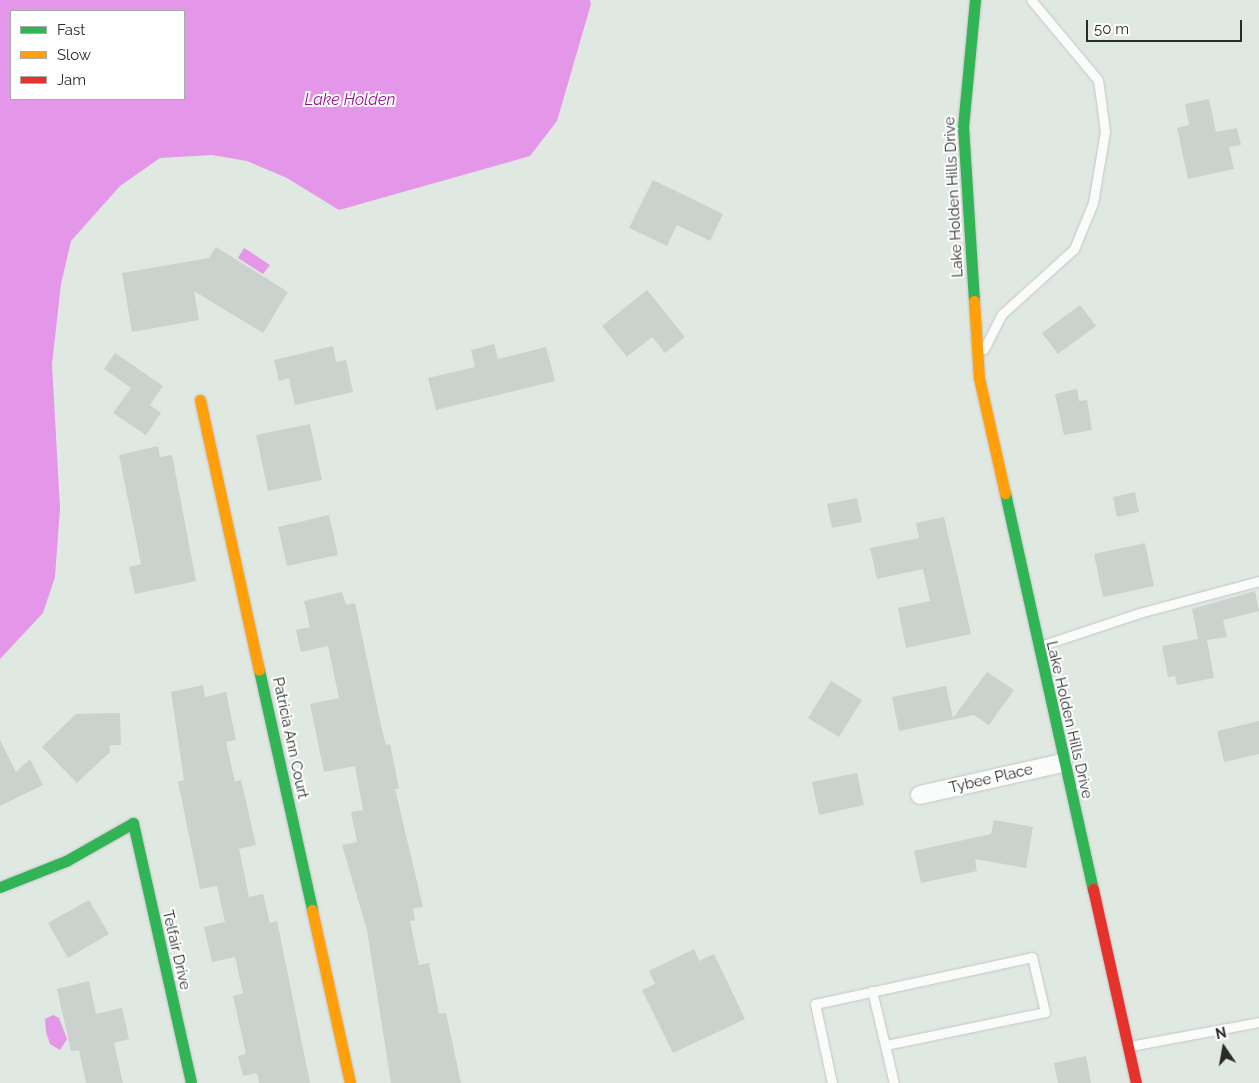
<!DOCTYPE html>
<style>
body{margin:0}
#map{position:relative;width:1259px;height:1083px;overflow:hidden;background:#e0e8e2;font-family:Raleway,sans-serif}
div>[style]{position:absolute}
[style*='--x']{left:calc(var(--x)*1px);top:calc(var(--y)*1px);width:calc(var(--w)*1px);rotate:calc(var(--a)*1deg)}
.water>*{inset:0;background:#e496e8}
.building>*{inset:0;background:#cbd1cd}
.roads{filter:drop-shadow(0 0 1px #c5c6c5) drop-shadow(0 0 1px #c5c6c5)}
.lane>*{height:9px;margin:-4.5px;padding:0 4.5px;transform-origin:4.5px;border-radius:4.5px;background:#fafcfb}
.street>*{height:18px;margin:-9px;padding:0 9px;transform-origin:9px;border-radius:9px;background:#fafcfb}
.fast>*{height:11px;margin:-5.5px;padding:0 5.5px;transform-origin:5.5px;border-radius:5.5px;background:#30b455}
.slow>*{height:11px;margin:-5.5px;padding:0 5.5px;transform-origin:5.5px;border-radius:5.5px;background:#ff9f0a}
.jam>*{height:11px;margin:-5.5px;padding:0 5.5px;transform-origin:5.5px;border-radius:5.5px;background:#e5322d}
span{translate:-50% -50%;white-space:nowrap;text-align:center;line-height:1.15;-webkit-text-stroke:4px #fff;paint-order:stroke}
.street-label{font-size:15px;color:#2a2a2a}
.water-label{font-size:16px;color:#961292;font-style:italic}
.legend{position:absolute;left:10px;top:10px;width:175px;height:90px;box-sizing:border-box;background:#fff;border:1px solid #aaa;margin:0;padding:6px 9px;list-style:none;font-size:15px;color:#2a2a2a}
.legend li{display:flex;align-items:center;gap:10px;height:25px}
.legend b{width:25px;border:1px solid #aaa}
.north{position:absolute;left:1199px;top:1023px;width:50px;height:50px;-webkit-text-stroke:4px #fff;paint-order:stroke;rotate:348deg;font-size:14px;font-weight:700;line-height:20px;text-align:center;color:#2a2a2a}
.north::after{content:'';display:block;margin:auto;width:18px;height:22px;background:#2a2a2a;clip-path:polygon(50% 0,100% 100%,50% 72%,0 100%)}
.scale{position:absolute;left:1086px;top:20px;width:156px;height:22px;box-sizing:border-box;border:2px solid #2a2a2a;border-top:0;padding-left:6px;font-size:15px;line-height:18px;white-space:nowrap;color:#2a2a2a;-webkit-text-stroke:4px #fff;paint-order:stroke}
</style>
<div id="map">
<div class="water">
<i style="clip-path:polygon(evenodd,0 0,590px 0,591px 4px,557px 121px,530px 156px,339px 210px,287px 178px,247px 161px,212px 155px,160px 158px,120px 186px,71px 241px,61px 284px,52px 364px,60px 508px,55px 577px,43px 613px,0 659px,0 0,11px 11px,184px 11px,184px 99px,11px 99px,11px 11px)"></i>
<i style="clip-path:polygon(244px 248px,270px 265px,263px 274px,238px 258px)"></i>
<i style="clip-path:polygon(53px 1015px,59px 1018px,67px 1039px,60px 1050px,50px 1044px,46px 1032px,45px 1019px)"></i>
</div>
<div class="building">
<i style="clip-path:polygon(1209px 99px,1216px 132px,1237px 128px,1241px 145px,1229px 147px,1234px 169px,1188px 179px,1177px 128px,1189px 125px,1185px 104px)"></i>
<i style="clip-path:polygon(653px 180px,723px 214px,710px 241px,677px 225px,667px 246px,629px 228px)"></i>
<i style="clip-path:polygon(216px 247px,288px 292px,263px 333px,194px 291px,199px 320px,132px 332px,122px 273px,209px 258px)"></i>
<i style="clip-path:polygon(647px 290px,685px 337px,665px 353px,652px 337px,627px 357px,602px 326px)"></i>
<i style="clip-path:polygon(1080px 305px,1096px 326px,1058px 354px,1042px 333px)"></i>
<i style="clip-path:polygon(494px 344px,498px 359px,546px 347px,555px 381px,436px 410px,428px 378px,475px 367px,471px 350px)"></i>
<i style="clip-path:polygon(333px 346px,336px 362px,346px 360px,353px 392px,295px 405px,289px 378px,279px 381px,274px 360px)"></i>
<i style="clip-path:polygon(115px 353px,163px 386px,150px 405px,161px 413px,146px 435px,113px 413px,131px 388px,104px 369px)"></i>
<i style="clip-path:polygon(1077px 389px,1079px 401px,1087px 400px,1092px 430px,1064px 435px,1055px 394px)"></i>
<i style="clip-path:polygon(310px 424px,322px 480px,268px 491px,256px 435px)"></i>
<i style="clip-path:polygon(158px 446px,160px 457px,172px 455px,196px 581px,135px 594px,129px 567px,141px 564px,119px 455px)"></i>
<i style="clip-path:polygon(1135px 492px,1139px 512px,1117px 517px,1113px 497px)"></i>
<i style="clip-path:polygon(857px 498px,862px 522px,832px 528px,827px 504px)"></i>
<i style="clip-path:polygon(329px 515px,338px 555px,287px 566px,278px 527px)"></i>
<i style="clip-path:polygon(944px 517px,971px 634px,906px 648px,898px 608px,930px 601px,923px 569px,877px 579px,870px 548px,919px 538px,916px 523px)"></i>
<i style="clip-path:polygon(1145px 543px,1154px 586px,1103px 597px,1094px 554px)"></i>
<i style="clip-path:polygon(1255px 591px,1259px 611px,1223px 620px,1227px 637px,1207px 640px,1214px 678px,1177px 685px,1175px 676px,1168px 677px,1162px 646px,1198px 639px,1192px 609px)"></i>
<i style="clip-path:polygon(342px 592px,346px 605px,355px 603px,382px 730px,386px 745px,390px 744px,399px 789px,395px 789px,423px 907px,413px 908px,415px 920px,410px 921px,419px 965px,429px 963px,439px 1014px,446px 1013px,461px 1083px,391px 1083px,367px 930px,342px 845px,357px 842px,351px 812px,363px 810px,355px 766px,324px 772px,310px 704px,339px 698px,328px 646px,301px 652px,296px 630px,310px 627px,304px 601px)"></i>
<i style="clip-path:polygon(987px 672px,1014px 690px,989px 725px,974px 715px,899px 731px,892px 697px,946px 686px,953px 718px)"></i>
<i style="clip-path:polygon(831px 681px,862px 700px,839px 737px,808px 718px)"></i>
<i style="clip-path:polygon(203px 685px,205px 697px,226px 692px,236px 740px,226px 742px,235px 782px,241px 780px,256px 845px,239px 849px,249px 897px,263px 894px,270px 923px,277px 921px,310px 1083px,259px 1083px,257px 1073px,243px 1076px,238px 1056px,246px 1054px,233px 996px,243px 993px,235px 957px,212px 962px,204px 927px,225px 922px,217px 886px,200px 889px,178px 782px,184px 780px,171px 692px)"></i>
<i style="clip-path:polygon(120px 713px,121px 745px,110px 745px,110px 752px,77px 783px,42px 747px,76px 714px)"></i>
<i style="clip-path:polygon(1259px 721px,1259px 754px,1224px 762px,1217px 731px)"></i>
<i style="clip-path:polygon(0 740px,16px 772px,30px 759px,43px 785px,0 806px)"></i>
<i style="clip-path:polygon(857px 773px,864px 805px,819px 815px,812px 782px)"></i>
<i style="clip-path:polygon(994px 820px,1033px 827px,1026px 868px,975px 859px,977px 871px,921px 883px,914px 851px,991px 834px)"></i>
<i style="clip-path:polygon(89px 900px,109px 934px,68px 958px,48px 923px)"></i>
<i style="clip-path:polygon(694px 949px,699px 961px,714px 954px,745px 1019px,673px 1053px,642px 990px,655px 984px,649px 971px)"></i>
<i style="clip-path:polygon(89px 981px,96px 1014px,122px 1008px,129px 1039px,114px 1043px,123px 1083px,86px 1083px,79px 1050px,71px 1051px,57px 989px)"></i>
<i style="clip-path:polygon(1086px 1056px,1091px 1083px,1058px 1083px,1054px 1063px)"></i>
</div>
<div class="roads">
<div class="lane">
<i style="--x:984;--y:349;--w:39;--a:-63"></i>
<i style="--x:1002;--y:314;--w:97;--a:-42.1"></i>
<i style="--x:1074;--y:249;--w:50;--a:-67.6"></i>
<i style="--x:1093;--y:203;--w:73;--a:-80.5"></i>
<i style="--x:1105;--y:131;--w:51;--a:-97.8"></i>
<i style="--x:1098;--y:80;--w:104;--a:-129.9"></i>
<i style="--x:1040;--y:646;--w:104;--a:-18.4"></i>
<i style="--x:1139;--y:613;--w:124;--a:-14.9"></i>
<i style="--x:872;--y:991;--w:56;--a:76.5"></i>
<i style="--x:1130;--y:1046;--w:131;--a:-10.5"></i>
<i style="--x:832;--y:1083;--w:81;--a:-102.1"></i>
<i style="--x:815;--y:1004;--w:222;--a:-12.2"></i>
<i style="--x:1032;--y:957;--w:57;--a:76.7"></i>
<i style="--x:1045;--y:1012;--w:163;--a:168.3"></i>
<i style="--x:885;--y:1045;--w:39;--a:77"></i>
</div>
<div class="street">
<i style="--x:920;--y:795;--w:146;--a:-12.7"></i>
</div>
<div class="fast">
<i style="--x:974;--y:301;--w:174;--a:-93.6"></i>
<i style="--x:963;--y:127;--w:128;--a:-84.6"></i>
<i style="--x:1005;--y:493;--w:406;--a:77.5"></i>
<i style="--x:259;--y:670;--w:246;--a:77.5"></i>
<i style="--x:0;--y:887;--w:71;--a:-21.5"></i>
<i style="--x:66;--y:861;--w:77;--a:-29.6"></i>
<i style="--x:133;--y:823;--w:266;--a:77.4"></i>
</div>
<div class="slow">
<i style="--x:974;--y:301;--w:77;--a:86.3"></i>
<i style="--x:979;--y:378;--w:118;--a:77.3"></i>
<i style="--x:200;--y:400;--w:276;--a:77.7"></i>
<i style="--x:312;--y:910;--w:177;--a:77.6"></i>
</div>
<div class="jam">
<i style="--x:1093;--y:889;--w:199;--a:77.5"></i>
</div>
</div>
<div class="street-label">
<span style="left:954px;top:197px;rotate:-93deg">Lake Holden Hills Drive</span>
<span style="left:1069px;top:720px;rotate:77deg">Lake Holden Hills Drive</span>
<span style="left:290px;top:738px;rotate:78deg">Patricia Ann Court</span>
<span style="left:991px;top:779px;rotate:-13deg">Tybee Place</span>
<span style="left:176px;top:950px;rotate:77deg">Telfair Drive</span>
</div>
<div class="water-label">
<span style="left:350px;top:100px">Lake Holden</span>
</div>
<ul class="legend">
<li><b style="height:6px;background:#30b455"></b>Fast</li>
<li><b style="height:6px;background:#ff9f0a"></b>Slow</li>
<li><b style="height:6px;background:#e5322d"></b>Jam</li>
</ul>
<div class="north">N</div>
<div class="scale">50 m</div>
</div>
